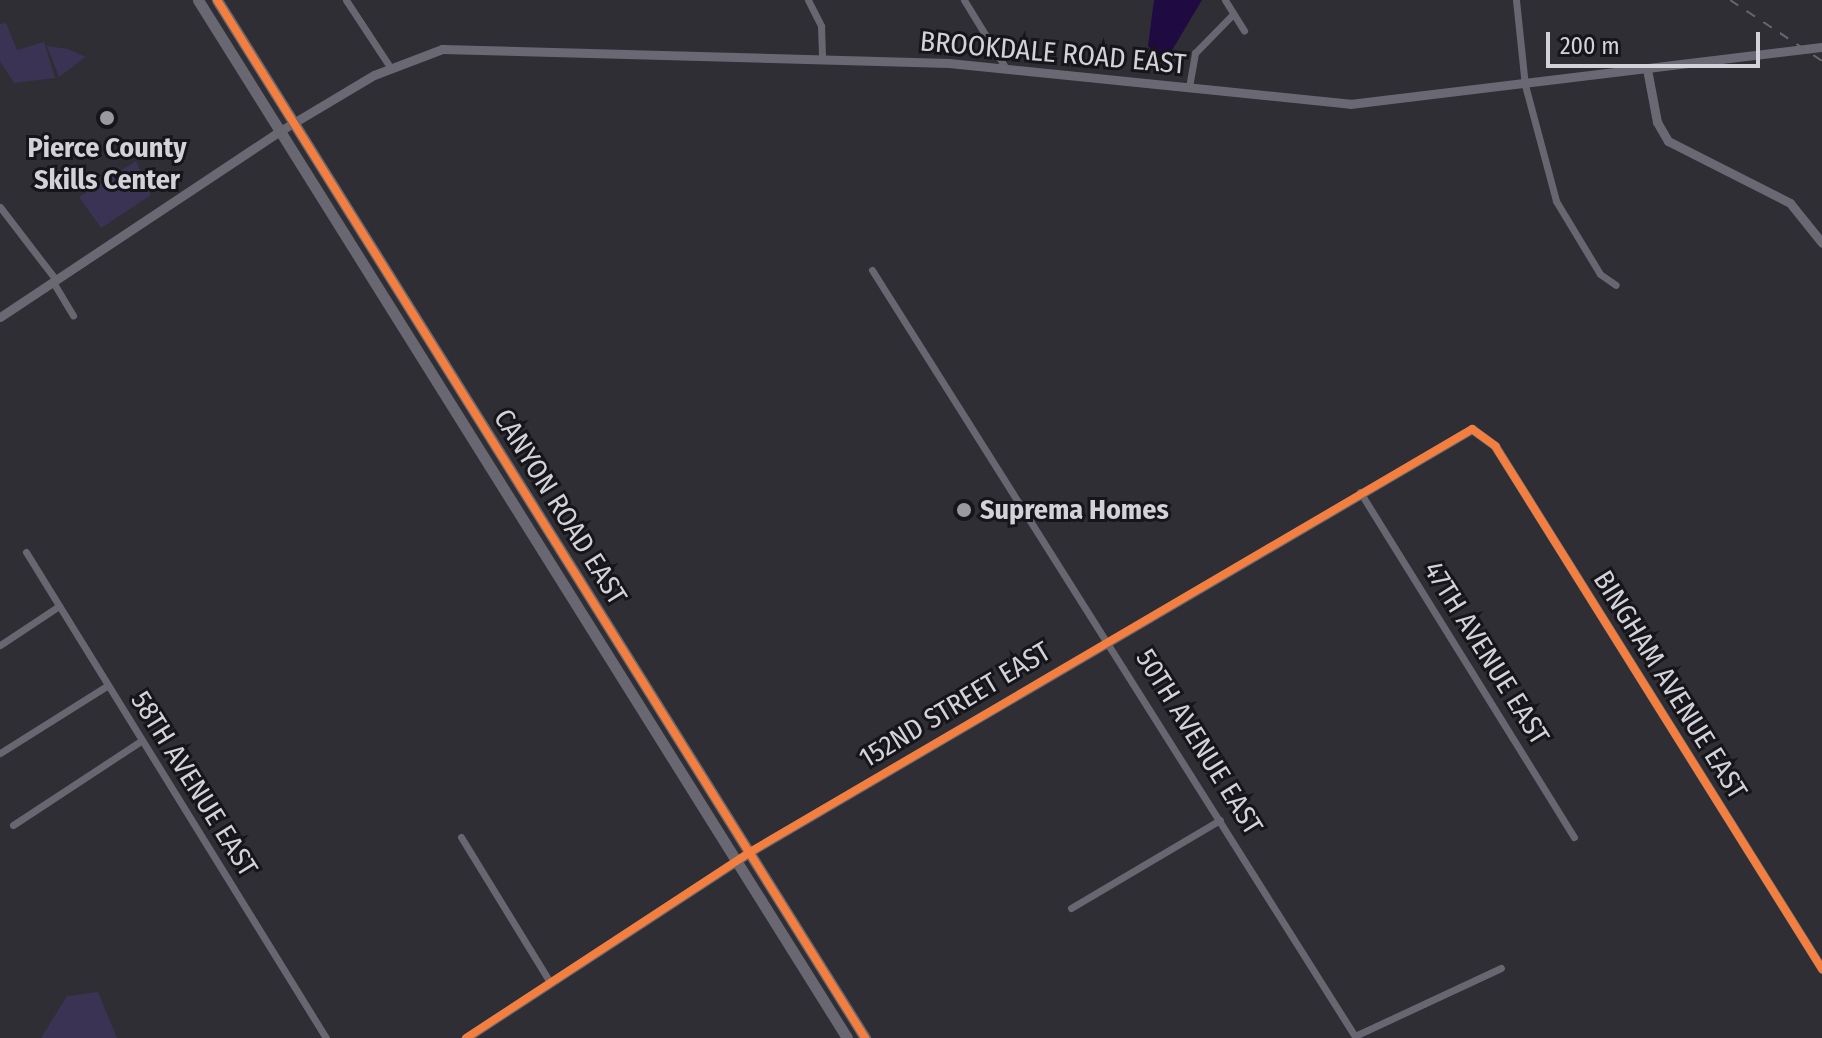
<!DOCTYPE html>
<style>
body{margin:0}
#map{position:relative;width:1822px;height:1038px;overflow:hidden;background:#2f2e34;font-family:"Fira Sans Condensed",sans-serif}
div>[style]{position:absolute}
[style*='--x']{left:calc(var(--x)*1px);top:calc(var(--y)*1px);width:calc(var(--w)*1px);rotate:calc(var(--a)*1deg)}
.green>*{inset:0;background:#3a3353}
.water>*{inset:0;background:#200a42}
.street>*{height:7px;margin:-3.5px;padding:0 3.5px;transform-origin:3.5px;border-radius:3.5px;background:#686670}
.secondary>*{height:9px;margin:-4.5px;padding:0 4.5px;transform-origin:4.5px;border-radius:4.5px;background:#6a6973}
.primary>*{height:11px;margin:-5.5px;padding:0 5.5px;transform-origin:5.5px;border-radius:5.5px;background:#696771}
.rail>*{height:2px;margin-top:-1px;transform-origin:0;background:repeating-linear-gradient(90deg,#68676e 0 10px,transparent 0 20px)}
.cycleway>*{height:8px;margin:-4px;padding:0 4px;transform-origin:4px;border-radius:4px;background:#f27e40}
.dots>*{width:22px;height:22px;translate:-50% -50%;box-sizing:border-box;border:4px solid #16151a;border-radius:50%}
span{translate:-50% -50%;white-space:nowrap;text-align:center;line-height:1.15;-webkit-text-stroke:6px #16151a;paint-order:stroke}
.street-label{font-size:28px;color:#d3d2d8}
.poi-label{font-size:28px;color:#d3d2d8;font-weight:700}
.left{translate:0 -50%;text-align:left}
.scale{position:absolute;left:1546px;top:32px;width:214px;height:36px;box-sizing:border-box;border:4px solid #d3d2d8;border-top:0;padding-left:10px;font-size:24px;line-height:28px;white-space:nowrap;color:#d3d2d8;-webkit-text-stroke:6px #16151a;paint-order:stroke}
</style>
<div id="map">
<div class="green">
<i style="clip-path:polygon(6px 23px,17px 50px,44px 42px,55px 78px,14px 83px,0 61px,0 24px)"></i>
<i style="clip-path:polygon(47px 46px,68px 49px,86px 57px,59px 77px)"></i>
<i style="clip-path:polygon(136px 161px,151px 195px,101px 228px,79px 197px)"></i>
<i style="clip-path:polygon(98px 992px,117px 1038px,41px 1038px,67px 996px)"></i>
</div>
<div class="water">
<i style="clip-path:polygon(1154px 0,1202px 0,1165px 62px,1148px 46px)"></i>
</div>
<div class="street">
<i style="--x:346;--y:0;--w:80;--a:56.7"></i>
<i style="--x:808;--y:0;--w:29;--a:63"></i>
<i style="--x:821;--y:26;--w:33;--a:88"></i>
<i style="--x:964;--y:0;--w:79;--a:58.5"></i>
<i style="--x:1225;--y:0;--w:36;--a:58"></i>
<i style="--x:1516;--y:0;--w:85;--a:84"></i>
<i style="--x:1525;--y:85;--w:120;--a:75"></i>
<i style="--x:1556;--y:201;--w:85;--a:58.9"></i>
<i style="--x:1600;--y:274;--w:19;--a:35"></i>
<i style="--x:1189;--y:87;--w:35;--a:-80"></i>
<i style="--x:1195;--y:53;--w:54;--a:-45.7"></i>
<i style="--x:0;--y:207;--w:92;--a:52.5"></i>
<i style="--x:872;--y:270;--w:908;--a:57.78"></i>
<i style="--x:53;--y:282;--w:39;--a:59"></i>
<i style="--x:1360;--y:492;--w:406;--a:58.2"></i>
<i style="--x:26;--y:552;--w:571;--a:58.31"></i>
<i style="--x:0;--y:645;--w:71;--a:-33.5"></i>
<i style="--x:0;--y:753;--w:126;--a:-32.1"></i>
<i style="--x:13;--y:825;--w:153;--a:-33.3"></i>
<i style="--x:461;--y:837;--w:170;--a:58.5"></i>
<i style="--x:1071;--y:908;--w:173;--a:-30.6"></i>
<i style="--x:1355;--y:1036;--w:161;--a:-25"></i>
</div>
<div class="secondary">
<i style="--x:1647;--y:69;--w:54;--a:79.3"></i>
<i style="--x:1657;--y:122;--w:22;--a:60"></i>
<i style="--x:1668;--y:141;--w:137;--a:26.9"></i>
<i style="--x:1790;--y:203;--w:51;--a:51.3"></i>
<i style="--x:0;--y:317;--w:336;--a:-33.6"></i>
<i style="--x:280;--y:131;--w:109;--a:-30.8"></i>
<i style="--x:374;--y:75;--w:73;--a:-20.9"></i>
<i style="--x:442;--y:49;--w:507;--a:1.58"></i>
<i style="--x:949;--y:63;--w:403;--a:5.8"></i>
<i style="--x:1350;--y:104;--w:475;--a:-6.9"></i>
<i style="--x:466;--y:1038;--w:339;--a:-33.2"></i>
<i style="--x:750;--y:852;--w:837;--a:-30.36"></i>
<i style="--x:1472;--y:429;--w:29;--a:36"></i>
<i style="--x:1495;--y:446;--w:617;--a:57.98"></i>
</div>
<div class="primary">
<i style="--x:198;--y:0;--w:1224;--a:57.98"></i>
<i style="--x:217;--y:0;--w:1224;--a:58.02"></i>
</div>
<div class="rail">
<i style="--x:1730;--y:0;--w:110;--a:33.5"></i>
</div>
<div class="cycleway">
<i style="--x:217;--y:0;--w:1224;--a:58.02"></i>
<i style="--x:466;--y:1038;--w:339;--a:-33.2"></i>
<i style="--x:750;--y:852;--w:837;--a:-30.36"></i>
<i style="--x:1472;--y:429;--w:29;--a:36"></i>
<i style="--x:1495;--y:446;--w:617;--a:57.98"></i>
</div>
<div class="dots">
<i style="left:107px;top:118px;background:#9a999f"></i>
<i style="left:964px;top:510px;background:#9a999f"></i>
</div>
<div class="street-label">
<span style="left:1053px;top:53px;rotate:5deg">BROOKDALE ROAD EAST</span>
<span style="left:560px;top:507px;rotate:58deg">CANYON ROAD EAST</span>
<span style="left:1486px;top:653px;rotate:58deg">47TH AVENUE EAST</span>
<span style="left:1670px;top:685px;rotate:58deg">BINGHAM AVENUE EAST</span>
<span style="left:955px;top:705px;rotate:-31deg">152ND STREET EAST</span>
<span style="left:1199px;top:742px;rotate:58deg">50TH AVENUE EAST</span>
<span style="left:194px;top:784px;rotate:58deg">58TH AVENUE EAST</span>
</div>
<div class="poi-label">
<span style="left:107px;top:164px">Pierce County<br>Skills Center</span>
<span class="left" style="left:980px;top:510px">Suprema Homes</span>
</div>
<div class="scale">200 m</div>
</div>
